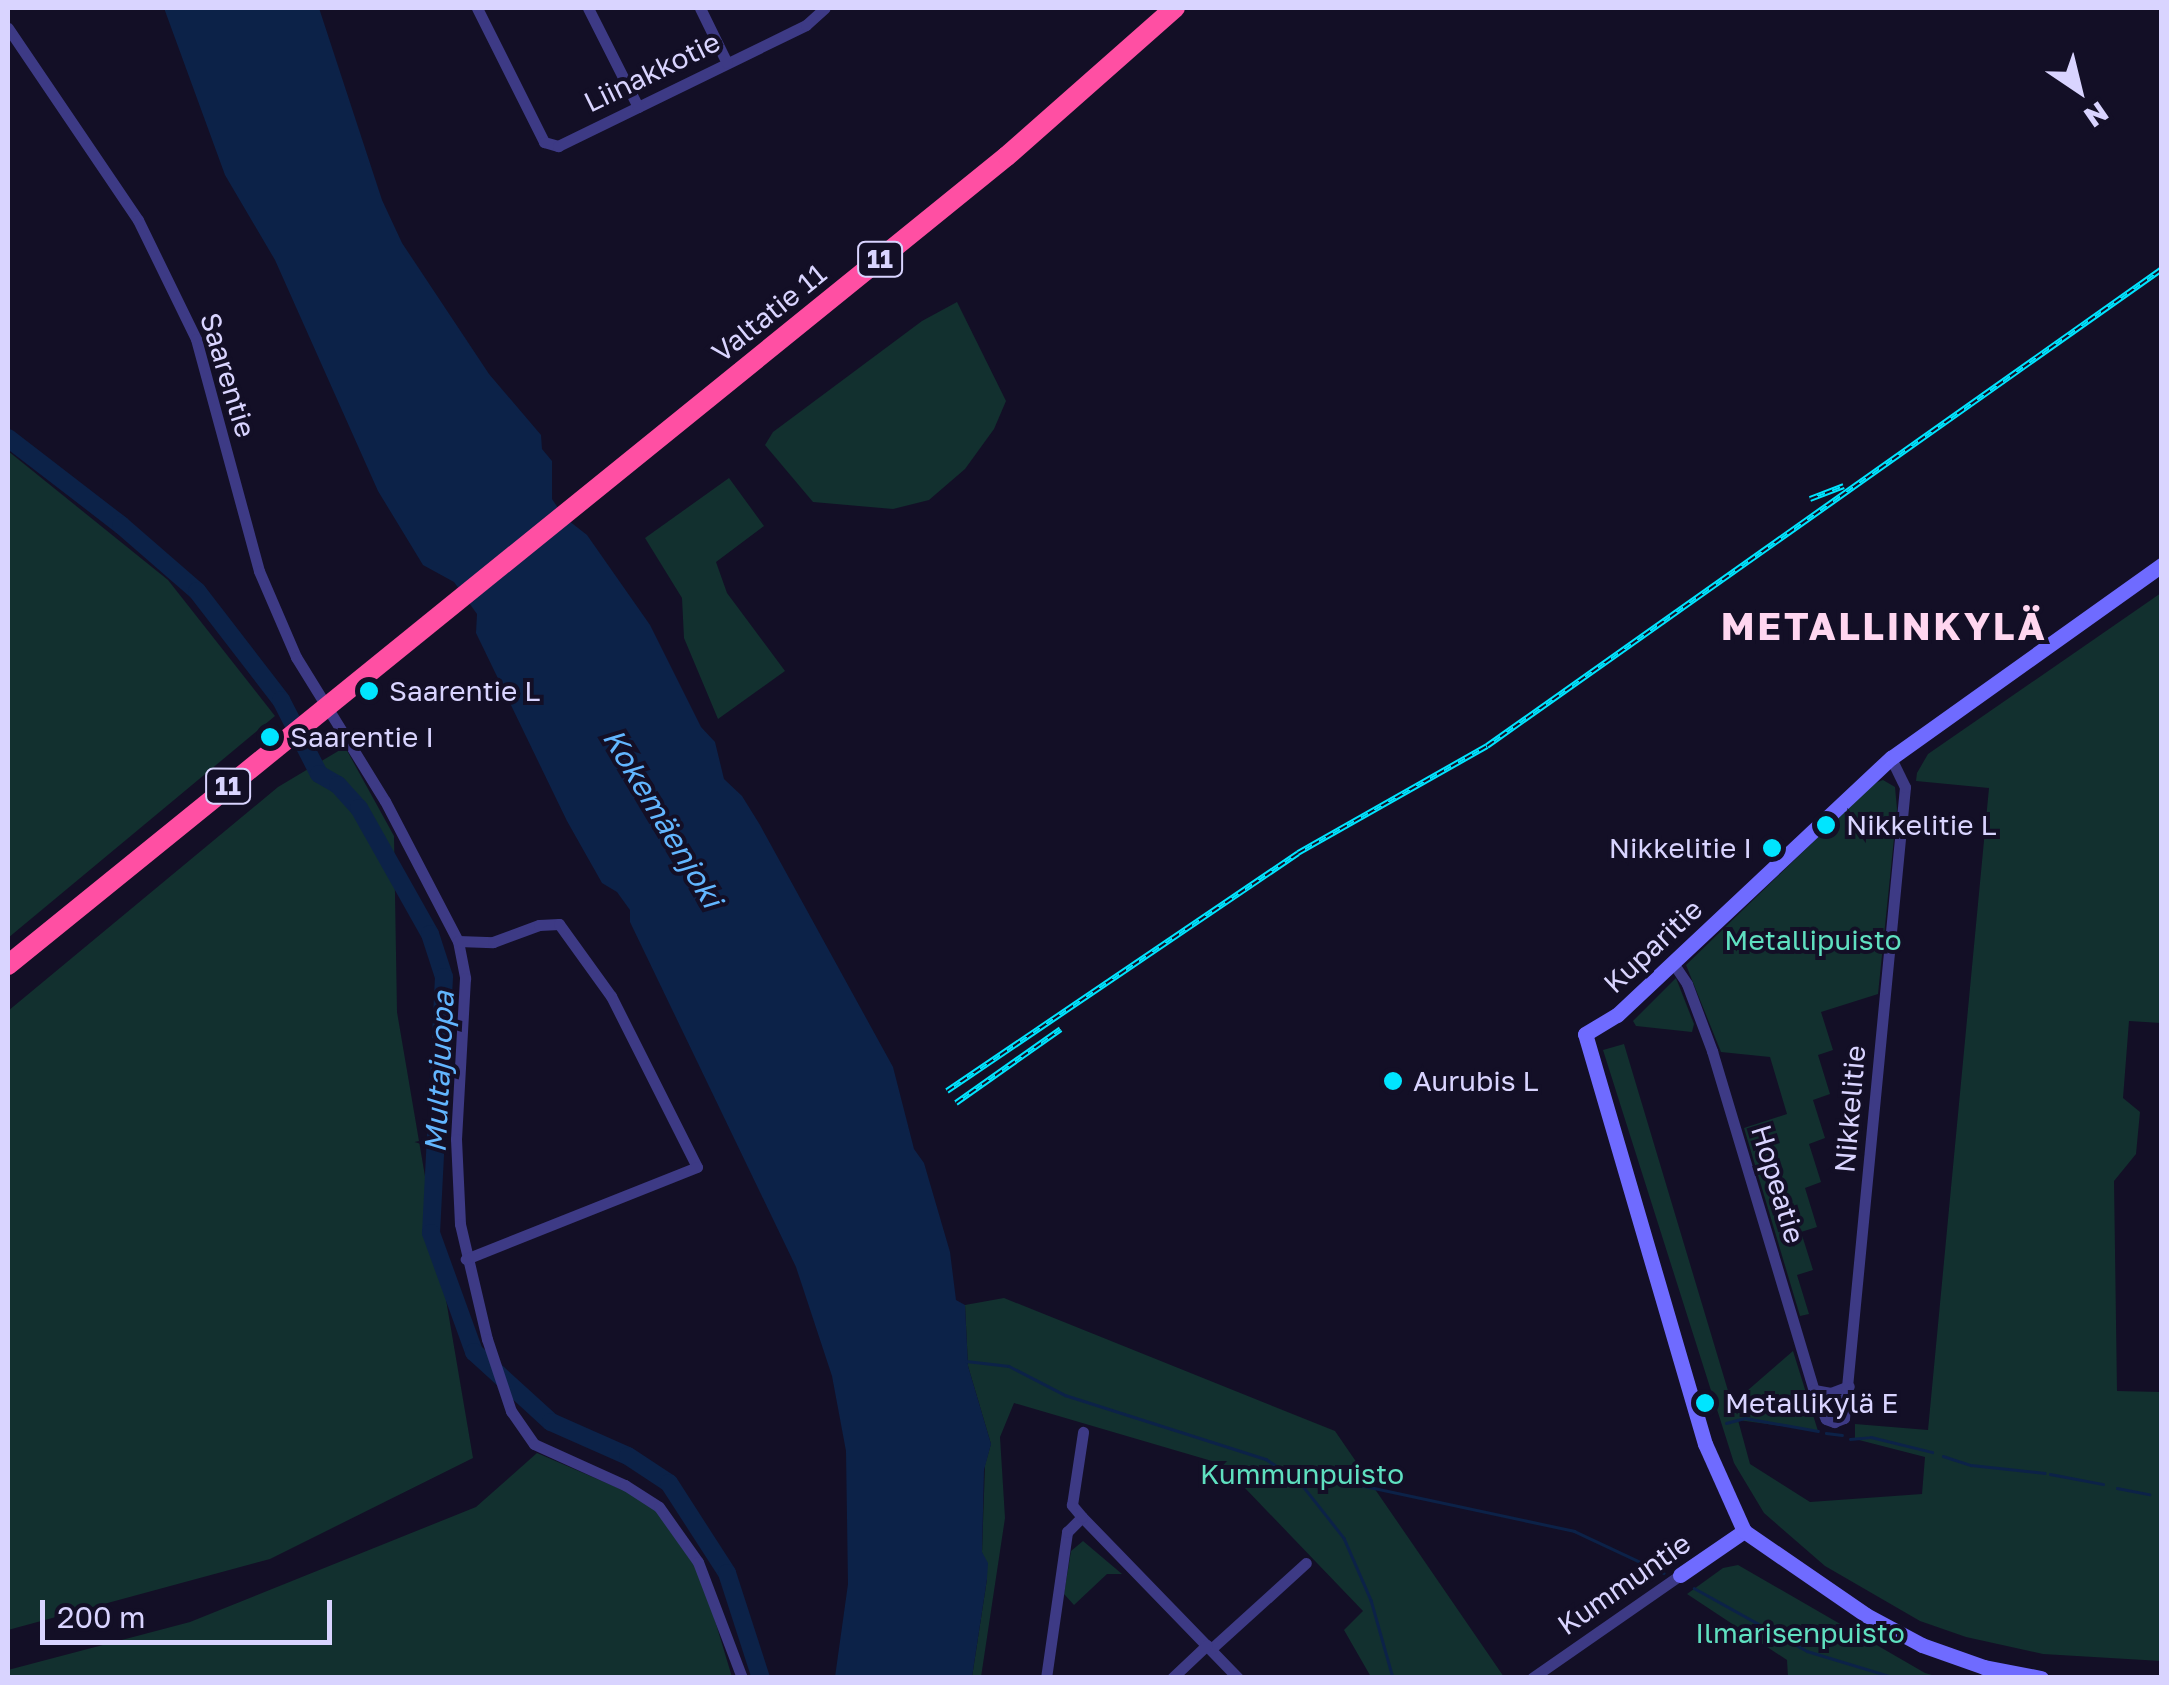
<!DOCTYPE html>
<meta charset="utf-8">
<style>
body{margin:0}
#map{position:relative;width:2169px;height:1685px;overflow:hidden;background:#130f26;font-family:"Golos Text",sans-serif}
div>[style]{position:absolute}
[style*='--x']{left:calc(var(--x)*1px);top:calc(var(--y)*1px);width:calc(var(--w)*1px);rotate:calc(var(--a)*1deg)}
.green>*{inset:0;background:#12302f}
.water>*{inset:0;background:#0c2248}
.stream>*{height:2.5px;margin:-1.25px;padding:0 1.25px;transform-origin:1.25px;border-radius:1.25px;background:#0c2248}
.river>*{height:18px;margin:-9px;padding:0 9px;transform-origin:9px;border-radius:9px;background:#0c2248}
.street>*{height:11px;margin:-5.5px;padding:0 5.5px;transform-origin:5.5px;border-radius:5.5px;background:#3d3a85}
.secondary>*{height:15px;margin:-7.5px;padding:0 7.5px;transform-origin:7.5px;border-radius:7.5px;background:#6f6bff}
.highway>*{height:20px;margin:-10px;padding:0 10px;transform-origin:10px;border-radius:10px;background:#ff4fa3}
.rail>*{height:6px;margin-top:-3px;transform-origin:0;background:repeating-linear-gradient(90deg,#130f26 0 8px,#00e5ff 0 16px);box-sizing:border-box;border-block:2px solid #00e5ff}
.dots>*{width:28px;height:28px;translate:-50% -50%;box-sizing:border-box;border:5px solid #130f26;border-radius:50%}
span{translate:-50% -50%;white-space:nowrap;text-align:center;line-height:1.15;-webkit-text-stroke:8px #130f26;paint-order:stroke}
.shield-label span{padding:2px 8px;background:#130f26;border:2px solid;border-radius:8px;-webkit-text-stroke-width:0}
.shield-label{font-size:25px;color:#d9d4ff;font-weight:700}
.street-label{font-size:28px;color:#d9d4ff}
.poi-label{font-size:28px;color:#d9d4ff}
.left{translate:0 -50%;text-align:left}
.right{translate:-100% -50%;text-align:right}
.park-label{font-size:28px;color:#5fe0c0}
.water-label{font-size:30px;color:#62b6ff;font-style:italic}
.district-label{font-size:38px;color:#ffd6f0;font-weight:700;letter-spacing:2.5px}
.frame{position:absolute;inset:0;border:10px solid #d9d4ff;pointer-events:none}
.north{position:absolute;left:2029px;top:40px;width:100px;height:100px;-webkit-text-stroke:8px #130f26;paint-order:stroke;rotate:145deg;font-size:28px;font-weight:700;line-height:40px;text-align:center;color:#d9d4ff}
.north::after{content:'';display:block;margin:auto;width:35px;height:45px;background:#d9d4ff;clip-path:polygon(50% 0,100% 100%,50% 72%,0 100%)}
.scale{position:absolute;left:40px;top:1600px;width:292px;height:45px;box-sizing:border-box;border:5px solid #d9d4ff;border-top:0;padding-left:12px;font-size:30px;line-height:35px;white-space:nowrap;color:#d9d4ff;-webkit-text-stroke:8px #130f26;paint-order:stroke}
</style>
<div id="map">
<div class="green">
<i style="clip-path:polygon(957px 302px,1006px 401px,994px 429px,965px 469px,929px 500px,893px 509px,813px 502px,765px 445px,773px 432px,922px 321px)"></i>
<i style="clip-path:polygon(8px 451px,168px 580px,275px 716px,8px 938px)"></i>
<i style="clip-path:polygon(729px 478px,764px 526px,716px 562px,727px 593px,785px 671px,718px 719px,684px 638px,682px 598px,645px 538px)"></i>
<i style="clip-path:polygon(2161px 593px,2161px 1023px,2129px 1021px,2123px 1098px,2140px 1112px,2136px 1154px,2114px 1181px,2117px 1391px,2161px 1392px,2161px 1661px,2043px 1654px,1966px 1637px,1920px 1621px,1825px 1566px,1764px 1513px,1734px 1463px,1603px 1050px,1624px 1044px,1732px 1404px,1793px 1351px,1818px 1431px,1738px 1420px,1750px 1464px,1810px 1502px,1922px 1494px,1925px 1457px,1855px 1439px,1855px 1424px,1928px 1430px,1989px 788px,1916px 781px,1917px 773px,1928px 754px)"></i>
<i style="clip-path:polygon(345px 747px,394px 836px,397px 1012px,473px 1458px,270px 1559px,8px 1630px,8px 1011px,278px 787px)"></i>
<i style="clip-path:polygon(1883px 780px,1895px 787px,1897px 809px,1878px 994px,1821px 1012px,1833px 1050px,1818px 1055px,1830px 1094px,1813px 1100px,1825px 1138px,1809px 1144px,1821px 1182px,1805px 1188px,1817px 1227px,1801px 1232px,1813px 1270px,1797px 1275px,1809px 1314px,1800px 1316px,1744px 1128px,1787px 1114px,1770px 1057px,1721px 1052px,1686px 965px,1873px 784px)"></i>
<i style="clip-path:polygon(1676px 978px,1694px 1024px,1692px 1032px,1636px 1026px,1633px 1021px)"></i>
<i style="clip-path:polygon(1004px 1298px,1335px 1431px,1504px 1677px,1371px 1677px,1344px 1630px,1363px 1611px,1222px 1464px,1014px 1403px,1000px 1437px,1005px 1518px,981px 1677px,972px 1677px,987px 1579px,982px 1552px,985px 1465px,991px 1444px,968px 1366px,965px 1305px)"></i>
<i style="clip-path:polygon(537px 1453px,632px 1494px,661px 1514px,686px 1547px,707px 1594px,732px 1677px,8px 1678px,8px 1670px,190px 1622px,476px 1507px)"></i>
<i style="clip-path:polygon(1083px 1541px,1122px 1574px,1107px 1574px,1074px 1605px,1064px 1594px,1071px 1551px)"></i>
<i style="clip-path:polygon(1738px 1565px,1925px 1673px,1939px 1677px,1788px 1677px,1787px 1660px,1687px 1594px,1723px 1568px)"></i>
</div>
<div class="water">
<i style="clip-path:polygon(164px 8px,319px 8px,382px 200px,402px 243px,489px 374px,541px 435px,542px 449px,552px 461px,552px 499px,564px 517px,587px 535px,650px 625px,701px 727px,715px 742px,724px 779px,742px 796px,760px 825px,893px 1067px,914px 1149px,924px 1163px,950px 1252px,956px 1300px,965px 1305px,968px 1366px,991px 1444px,984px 1470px,982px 1552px,988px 1563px,987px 1579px,972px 1677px,835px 1677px,848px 1584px,846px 1451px,832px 1376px,796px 1267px,630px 922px,630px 910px,617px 892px,602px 883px,567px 821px,476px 633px,477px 614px,454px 582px,423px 565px,378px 491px,275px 260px,225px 175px)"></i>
</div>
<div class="stream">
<i style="--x:966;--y:1361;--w:43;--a:6.6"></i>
<i style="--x:1009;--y:1366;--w:63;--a:27.4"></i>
<i style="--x:1065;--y:1395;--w:211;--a:17.7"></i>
<i style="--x:1266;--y:1459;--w:40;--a:34"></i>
<i style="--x:1299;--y:1481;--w:73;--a:51.7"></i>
<i style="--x:1344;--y:1538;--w:68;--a:66.5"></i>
<i style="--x:1371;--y:1600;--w:81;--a:74.2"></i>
<i style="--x:1726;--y:1423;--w:20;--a:-15"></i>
<i style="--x:1745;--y:1418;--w:74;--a:10.1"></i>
<i style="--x:1826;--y:1433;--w:16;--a:7"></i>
<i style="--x:1850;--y:1439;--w:21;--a:-5"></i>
<i style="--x:1871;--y:1437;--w:63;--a:13.8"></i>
<i style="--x:1943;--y:1456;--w:29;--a:18"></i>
<i style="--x:1971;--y:1465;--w:74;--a:6.2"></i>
<i style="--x:2050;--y:1474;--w:54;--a:10.7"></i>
<i style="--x:1301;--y:1481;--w:31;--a:-4"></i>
<i style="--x:1332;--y:1479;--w:248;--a:12.1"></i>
<i style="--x:1574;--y:1531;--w:99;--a:25"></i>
<i style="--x:2117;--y:1488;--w:33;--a:11"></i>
<i style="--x:1694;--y:1588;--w:129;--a:29.1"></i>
<i style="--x:1807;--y:1651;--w:93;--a:16.9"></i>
</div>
<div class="river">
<i style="--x:8;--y:438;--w:143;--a:37.6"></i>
<i style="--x:121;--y:525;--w:101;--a:41"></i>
<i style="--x:197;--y:591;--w:138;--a:52.4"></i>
<i style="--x:281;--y:700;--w:83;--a:62.8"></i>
<i style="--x:319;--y:774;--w:22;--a:30"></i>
<i style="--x:338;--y:785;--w:31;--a:48"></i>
<i style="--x:359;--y:808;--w:145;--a:60.6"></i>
<i style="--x:430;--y:934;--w:45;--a:72"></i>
<i style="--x:444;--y:977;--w:256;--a:92.9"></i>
<i style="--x:431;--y:1233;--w:127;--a:70.1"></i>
<i style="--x:474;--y:1352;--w:104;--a:42.3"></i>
<i style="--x:551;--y:1422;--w:84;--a:23.8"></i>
<i style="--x:628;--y:1456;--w:49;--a:33.4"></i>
<i style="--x:669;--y:1483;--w:107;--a:57.2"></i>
<i style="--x:727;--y:1573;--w:110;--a:72.1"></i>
</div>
<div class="street">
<i style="--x:477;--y:8;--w:150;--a:63.4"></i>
<i style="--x:544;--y:142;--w:15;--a:16"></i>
<i style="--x:558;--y:146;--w:276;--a:-26"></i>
<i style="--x:806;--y:25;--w:25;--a:-42"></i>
<i style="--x:588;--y:8;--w:111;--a:63.2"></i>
<i style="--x:700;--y:8;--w:61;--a:63.9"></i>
<i style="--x:8;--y:28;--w:232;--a:55.9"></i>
<i style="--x:138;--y:220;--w:132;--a:64"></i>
<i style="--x:196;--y:339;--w:240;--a:74.8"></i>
<i style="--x:259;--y:571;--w:94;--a:66.7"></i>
<i style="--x:296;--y:657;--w:169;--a:58.3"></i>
<i style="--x:385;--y:801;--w:158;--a:62.5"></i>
<i style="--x:458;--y:941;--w:38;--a:79"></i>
<i style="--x:465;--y:978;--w:161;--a:93.2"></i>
<i style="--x:456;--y:1139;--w:85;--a:87.3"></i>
<i style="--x:460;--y:1224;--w:118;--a:76.8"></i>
<i style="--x:487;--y:1339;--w:76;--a:71.6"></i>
<i style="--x:511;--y:1411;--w:40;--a:55.1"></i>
<i style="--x:534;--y:1444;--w:100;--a:24.3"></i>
<i style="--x:625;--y:1485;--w:40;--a:32.9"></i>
<i style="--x:659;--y:1507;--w:67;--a:54.7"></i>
<i style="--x:698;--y:1562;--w:124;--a:69.2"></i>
<i style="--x:458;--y:941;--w:35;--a:2"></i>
<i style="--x:493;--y:942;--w:49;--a:-20.3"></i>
<i style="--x:539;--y:925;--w:20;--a:-3"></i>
<i style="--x:559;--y:924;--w:89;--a:54.2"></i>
<i style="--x:611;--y:996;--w:191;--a:63.3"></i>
<i style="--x:697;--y:1167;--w:249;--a:158.3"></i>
<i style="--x:1673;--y:963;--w:25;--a:56"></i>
<i style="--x:1687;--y:984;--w:72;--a:69.5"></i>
<i style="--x:1712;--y:1051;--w:354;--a:73.3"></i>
<i style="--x:1814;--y:1390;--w:17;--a:10"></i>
<i style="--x:1831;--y:1393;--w:19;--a:-21"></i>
<i style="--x:1814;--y:1390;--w:31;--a:68"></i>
<i style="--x:1826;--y:1419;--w:9;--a:21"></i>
<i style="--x:1834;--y:1422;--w:11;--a:-22"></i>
<i style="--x:1844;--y:1418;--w:634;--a:-84.48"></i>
<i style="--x:1905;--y:787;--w:32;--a:-116"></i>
<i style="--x:1082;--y:1517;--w:224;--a:45.9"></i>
<i style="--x:1211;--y:1649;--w:128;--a:-42.2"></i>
<i style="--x:1046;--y:1678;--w:148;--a:-81.8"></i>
<i style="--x:1067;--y:1532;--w:21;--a:-45"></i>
<i style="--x:1082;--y:1517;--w:16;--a:-130"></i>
<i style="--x:1072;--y:1505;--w:74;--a:-81.4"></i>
<i style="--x:1172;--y:1678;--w:48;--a:-43.3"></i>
<i style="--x:1532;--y:1678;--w:180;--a:-34.8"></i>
</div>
<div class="secondary">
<i style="--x:1680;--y:1575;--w:78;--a:-34.5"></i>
<i style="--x:2041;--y:1678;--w:58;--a:-169.1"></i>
<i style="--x:1984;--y:1667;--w:66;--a:-160.5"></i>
<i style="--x:1922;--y:1645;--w:64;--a:-151.8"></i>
<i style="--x:1866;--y:1615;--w:148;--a:-145.5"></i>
<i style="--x:1744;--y:1531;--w:95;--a:-114.1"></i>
<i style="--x:1705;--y:1444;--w:427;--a:-106.3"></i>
<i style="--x:1585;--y:1034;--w:37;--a:-31"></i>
<i style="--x:1617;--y:1015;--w:376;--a:-43.2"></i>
<i style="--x:1891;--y:758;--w:333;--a:-35.5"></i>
</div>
<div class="highway">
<i style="--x:8;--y:965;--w:1285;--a:-39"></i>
<i style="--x:1007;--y:156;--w:224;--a:-41.4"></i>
</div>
<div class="rail">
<i style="--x:1810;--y:499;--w:36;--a:-21"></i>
<i style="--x:947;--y:1091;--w:424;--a:-34.1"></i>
<i style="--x:1298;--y:853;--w:217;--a:-29.5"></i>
<i style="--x:1487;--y:746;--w:827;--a:-35.25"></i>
<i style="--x:956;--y:1103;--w:128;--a:-35.2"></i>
</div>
<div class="dots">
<i style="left:369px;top:691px;background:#00e5ff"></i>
<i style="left:270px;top:737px;background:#00e5ff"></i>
<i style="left:1826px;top:825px;background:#00e5ff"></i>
<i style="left:1772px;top:848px;background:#00e5ff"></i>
<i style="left:1393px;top:1081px;background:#00e5ff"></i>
<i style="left:1705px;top:1403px;background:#00e5ff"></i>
</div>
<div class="shield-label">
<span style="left:880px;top:259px">11</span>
<span style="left:228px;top:786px">11</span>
</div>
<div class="street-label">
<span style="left:652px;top:72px;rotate:-26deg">Liinakkotie</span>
<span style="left:769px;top:313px;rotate:-39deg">Valtatie 11</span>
<span style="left:228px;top:375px;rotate:73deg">Saarentie</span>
<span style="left:1653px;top:946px;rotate:-43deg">Kuparitie</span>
<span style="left:1850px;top:1109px;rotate:-85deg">Nikkelitie</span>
<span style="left:1778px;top:1184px;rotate:73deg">Hopeatie</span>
<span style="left:1624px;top:1584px;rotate:-35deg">Kummuntie</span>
</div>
<div class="poi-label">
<span class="left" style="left:389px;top:691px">Saarentie L</span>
<span class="left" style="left:290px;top:737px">Saarentie I</span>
<span class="left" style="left:1846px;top:825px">Nikkelitie L</span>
<span class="right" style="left:1752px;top:848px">Nikkelitie I</span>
<span class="left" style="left:1413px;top:1081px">Aurubis L</span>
<span class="left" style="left:1725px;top:1403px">Metallikylä E</span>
</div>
<div class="park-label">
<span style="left:1813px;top:940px">Metallipuisto</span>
<span style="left:1302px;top:1474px">Kummunpuisto</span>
<span style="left:1800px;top:1633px">Ilmarisenpuisto</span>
</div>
<div class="water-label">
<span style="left:663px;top:818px;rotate:59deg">Kokemäenjoki</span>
<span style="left:439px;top:1072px;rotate:-87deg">Multajuopa</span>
</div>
<div class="district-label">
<span style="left:1884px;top:626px">METALLINKYLÄ</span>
</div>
<div class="frame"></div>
<div class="north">N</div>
<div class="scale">200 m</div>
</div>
